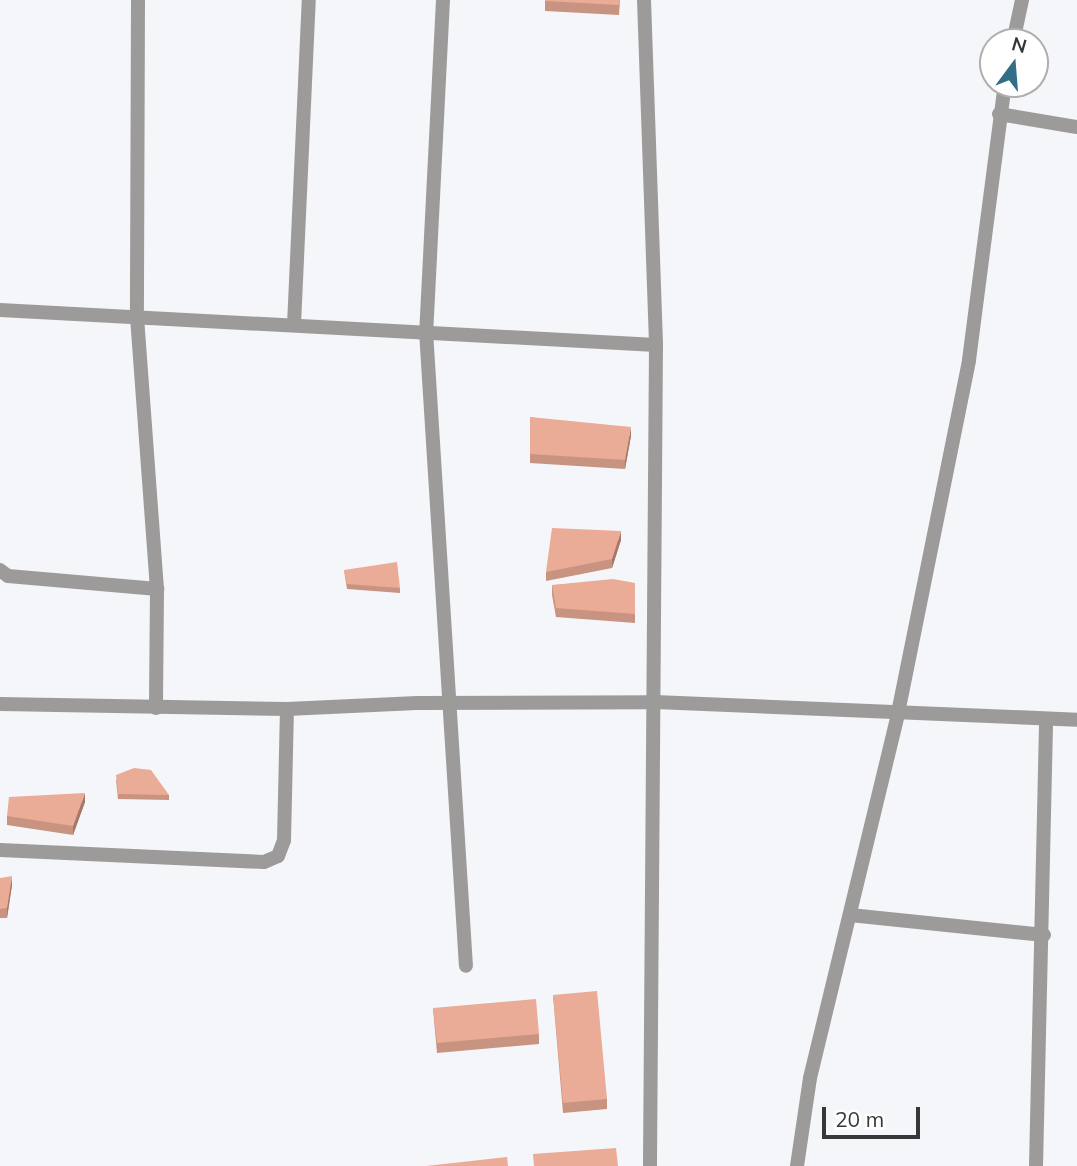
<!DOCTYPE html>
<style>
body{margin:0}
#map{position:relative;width:1077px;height:1166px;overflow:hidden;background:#f5f6fa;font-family:Mulish,sans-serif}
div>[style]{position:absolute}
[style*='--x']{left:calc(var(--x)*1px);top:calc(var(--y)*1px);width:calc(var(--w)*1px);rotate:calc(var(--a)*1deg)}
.street>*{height:14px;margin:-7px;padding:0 7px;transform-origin:7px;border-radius:7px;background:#9d9b9a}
.wall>*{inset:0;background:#c99382}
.shaded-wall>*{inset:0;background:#a4786a}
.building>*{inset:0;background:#eaab97}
span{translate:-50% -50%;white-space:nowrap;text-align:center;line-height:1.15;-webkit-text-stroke:5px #fff;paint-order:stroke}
.north{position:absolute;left:979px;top:28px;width:70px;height:70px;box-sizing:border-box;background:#fff;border:2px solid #afafaf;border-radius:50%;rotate:16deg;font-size:19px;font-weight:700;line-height:28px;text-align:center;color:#363738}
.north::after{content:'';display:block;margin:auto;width:24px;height:32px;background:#326f86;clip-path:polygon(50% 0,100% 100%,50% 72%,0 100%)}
.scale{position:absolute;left:822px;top:1107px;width:98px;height:32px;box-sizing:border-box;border:4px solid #363738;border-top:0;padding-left:9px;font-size:21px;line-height:24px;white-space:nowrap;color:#363738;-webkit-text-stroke:5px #fff;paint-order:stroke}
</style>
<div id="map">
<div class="street">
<i style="--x:138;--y:0;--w:317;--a:90.2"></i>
<i style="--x:137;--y:317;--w:273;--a:85.8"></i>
<i style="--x:157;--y:589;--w:119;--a:90.5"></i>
<i style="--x:443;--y:0;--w:331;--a:92.9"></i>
<i style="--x:426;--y:331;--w:636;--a:86.4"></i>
<i style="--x:644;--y:0;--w:345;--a:88"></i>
<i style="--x:656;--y:345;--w:821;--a:90.42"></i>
<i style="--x:1013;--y:42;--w:43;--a:-77.9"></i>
<i style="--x:999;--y:114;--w:79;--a:9.5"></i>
<i style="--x:0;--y:310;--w:657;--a:3.05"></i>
<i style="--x:294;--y:325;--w:325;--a:-87.4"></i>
<i style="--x:0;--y:570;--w:10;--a:37"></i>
<i style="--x:8;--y:576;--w:150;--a:5"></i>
<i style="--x:0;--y:704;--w:287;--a:1"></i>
<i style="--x:287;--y:709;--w:130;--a:-2.6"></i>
<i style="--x:417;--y:703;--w:238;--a:-0.2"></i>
<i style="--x:655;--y:702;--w:422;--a:2.4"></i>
<i style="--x:0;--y:850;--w:264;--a:2.6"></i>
<i style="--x:264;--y:862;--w:15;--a:-23"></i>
<i style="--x:278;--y:856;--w:17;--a:-69"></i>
<i style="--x:284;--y:840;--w:131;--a:-88.7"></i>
<i style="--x:850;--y:915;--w:195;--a:5.9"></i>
<i style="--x:797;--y:1166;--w:89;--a:-81.6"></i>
<i style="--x:810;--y:1078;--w:375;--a:-76.4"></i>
<i style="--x:898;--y:713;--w:360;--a:-78.6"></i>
<i style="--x:969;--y:360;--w:278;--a:-82.6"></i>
<i style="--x:1036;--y:1166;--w:444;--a:-88.7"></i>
</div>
<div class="wall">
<i style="clip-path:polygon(545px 0,620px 0,619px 15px,545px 11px)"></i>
<i style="clip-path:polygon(530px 417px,631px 436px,625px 469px,530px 463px)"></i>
<i style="clip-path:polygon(621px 540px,612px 568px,546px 581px,546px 572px)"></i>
<i style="clip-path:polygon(344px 570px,400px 588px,400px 593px,347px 589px)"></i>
<i style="clip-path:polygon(635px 583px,635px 623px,556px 617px,552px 595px,552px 585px)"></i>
<i style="clip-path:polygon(116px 780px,169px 795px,169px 800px,118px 799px)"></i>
<i style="clip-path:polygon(85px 802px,73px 835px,7px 825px,7px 816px)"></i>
<i style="clip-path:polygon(0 878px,12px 885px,7px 918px,0 918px)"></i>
<i style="clip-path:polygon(553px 995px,607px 1099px,607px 1109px,563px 1113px)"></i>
<i style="clip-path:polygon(433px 1008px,539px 1034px,539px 1044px,437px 1053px)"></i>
</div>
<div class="shaded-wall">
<i style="clip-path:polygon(631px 427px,631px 436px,625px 469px,625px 460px)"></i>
<i style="clip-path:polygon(621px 531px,621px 540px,612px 568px,612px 559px)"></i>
<i style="clip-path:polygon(85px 793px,85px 802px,73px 835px,73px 826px)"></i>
<i style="clip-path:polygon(12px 876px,12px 885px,7px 918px,7px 908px)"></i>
</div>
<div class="building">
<i style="clip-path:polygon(545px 0,620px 0,619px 5px,545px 1px)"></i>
<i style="clip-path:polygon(530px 417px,631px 427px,625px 460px,530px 454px)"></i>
<i style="clip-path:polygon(552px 528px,621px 531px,612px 559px,546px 572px)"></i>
<i style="clip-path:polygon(397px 562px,400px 588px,347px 584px,344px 570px)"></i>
<i style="clip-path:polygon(613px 579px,635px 583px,635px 614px,556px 608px,552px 585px)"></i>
<i style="clip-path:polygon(134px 768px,151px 770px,169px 795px,118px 794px,116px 775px)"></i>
<i style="clip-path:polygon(85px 793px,73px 826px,7px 816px,9px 797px)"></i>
<i style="clip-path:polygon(12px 876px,7px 908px,0 909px,0 878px)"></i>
<i style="clip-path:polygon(597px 991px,607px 1099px,563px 1103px,553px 995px)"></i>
<i style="clip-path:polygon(536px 999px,539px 1034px,437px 1043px,433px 1008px)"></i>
<i style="clip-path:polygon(616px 1148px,618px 1166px,534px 1166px,533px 1154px)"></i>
<i style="clip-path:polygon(507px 1157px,508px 1166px,426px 1166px)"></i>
</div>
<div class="north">N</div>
<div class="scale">20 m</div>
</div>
